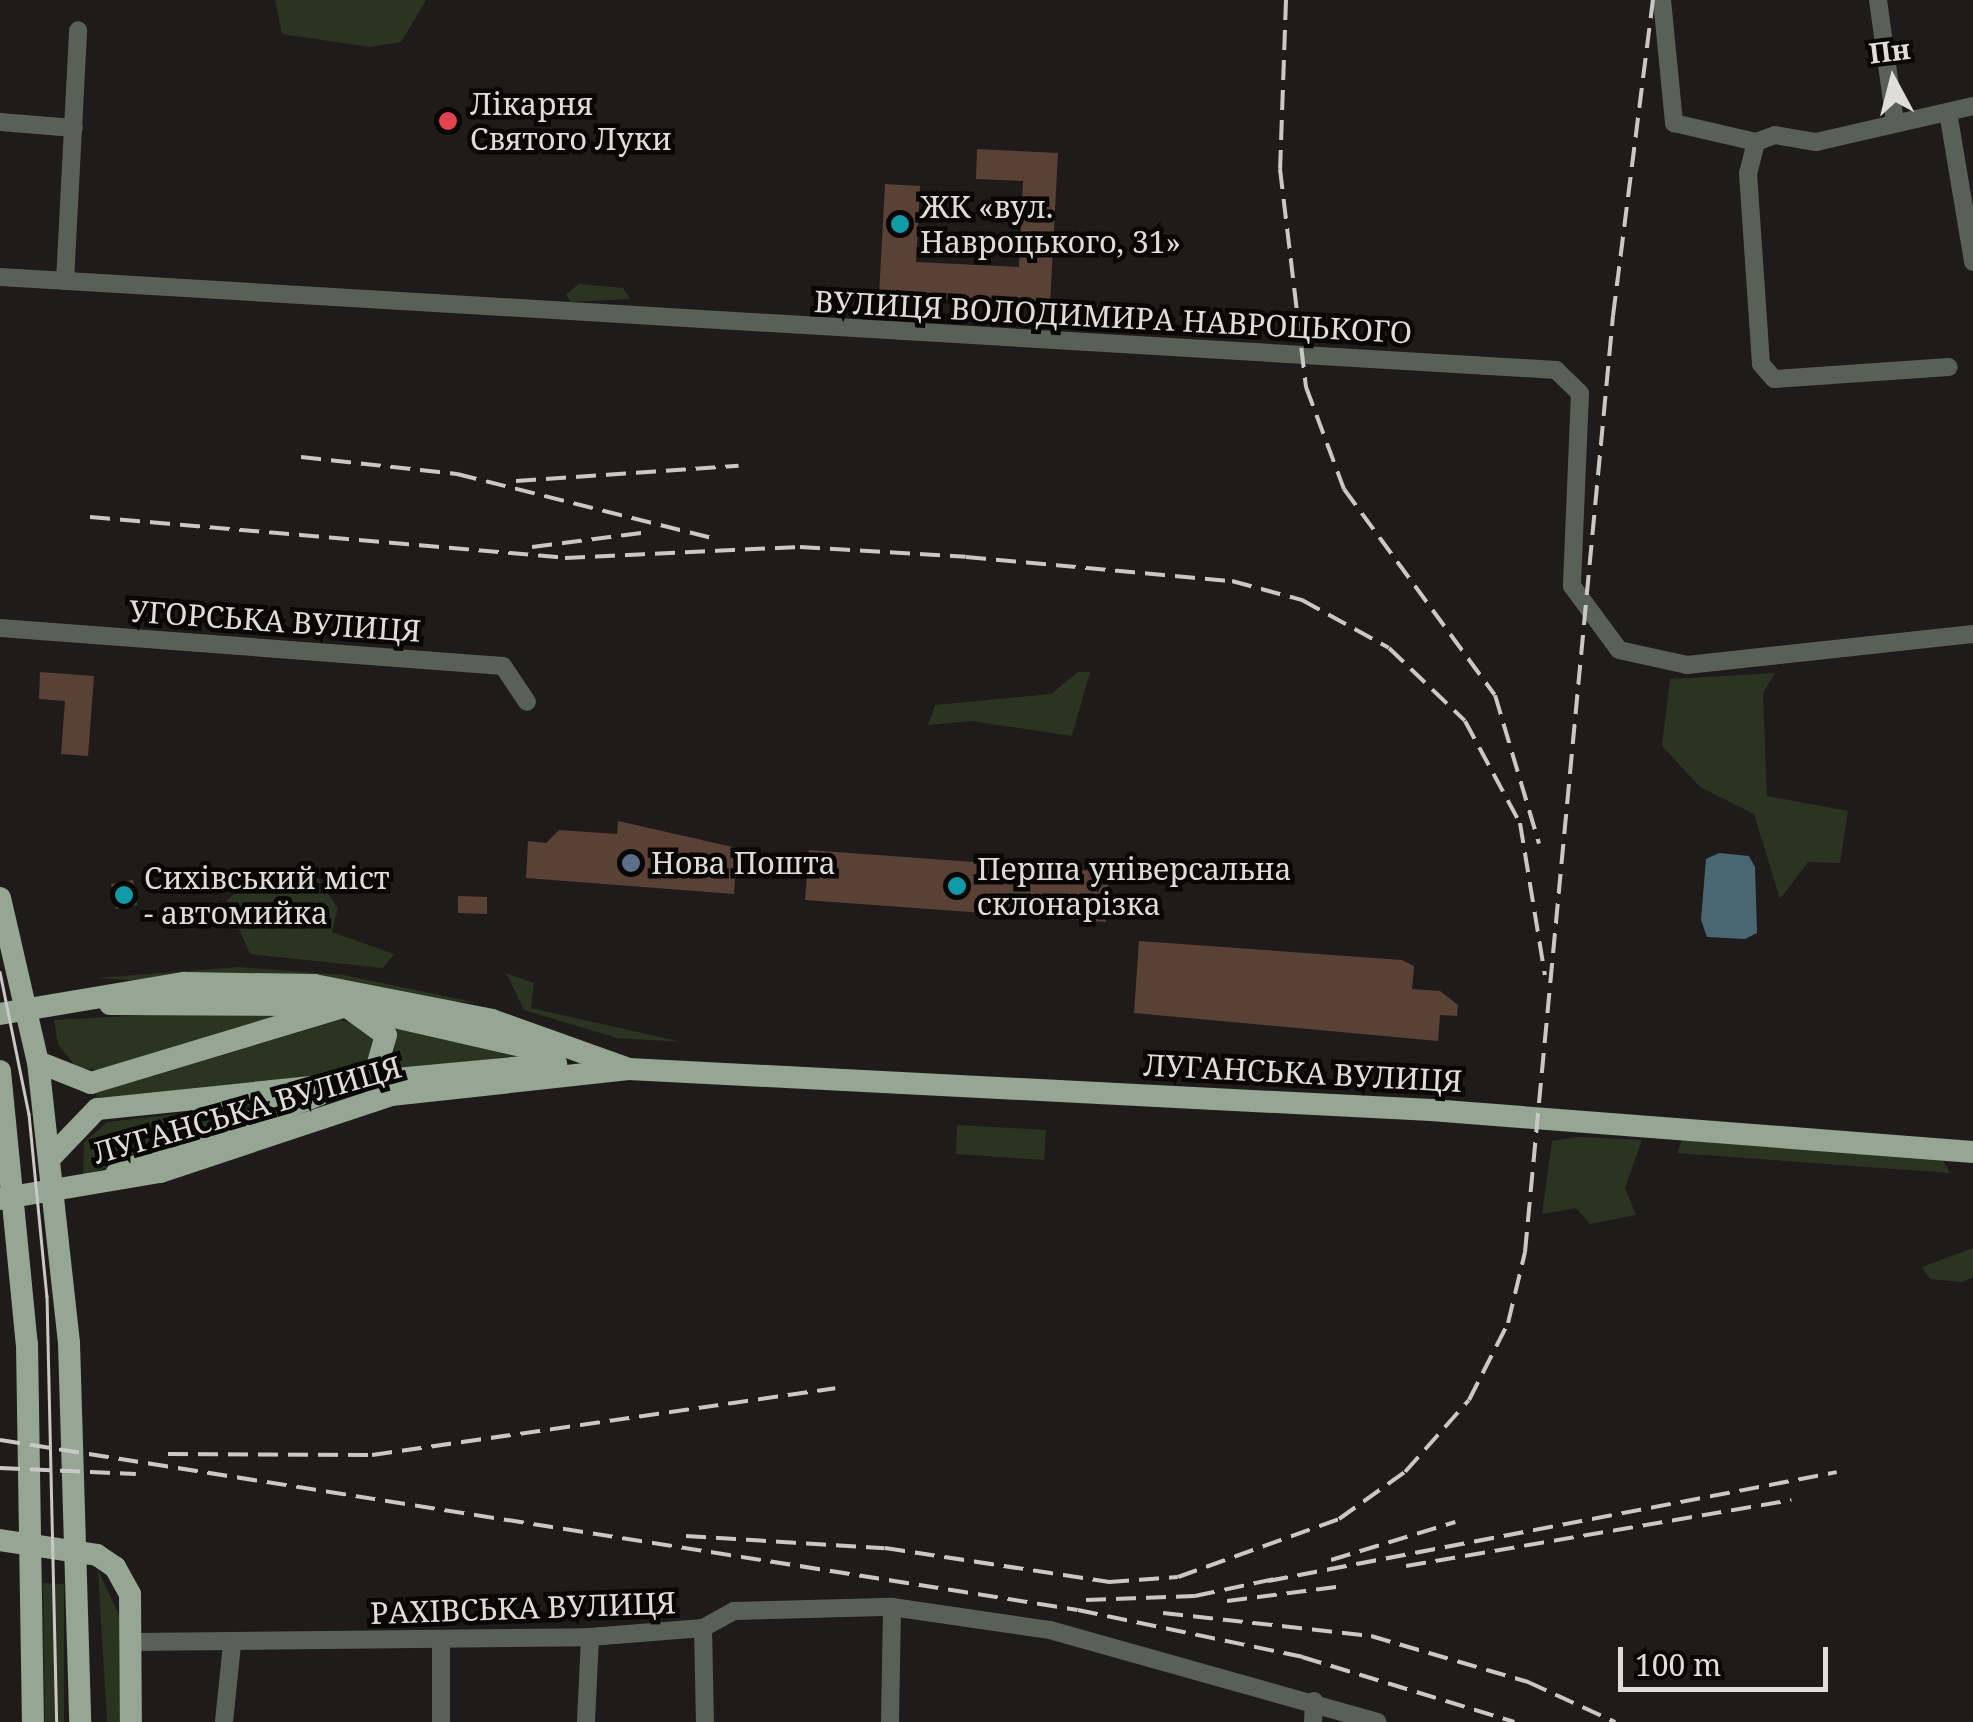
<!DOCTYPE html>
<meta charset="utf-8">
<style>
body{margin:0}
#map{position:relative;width:1973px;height:1722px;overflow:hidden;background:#1f1b1a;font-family:"Noto Serif",serif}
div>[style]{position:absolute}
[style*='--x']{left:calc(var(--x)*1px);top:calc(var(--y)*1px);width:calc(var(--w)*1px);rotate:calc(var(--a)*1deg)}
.green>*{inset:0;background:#2a3421}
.water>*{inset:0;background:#486773}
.building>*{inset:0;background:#5a4135}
.minor>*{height:18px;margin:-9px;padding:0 9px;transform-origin:9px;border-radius:9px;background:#596157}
.major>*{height:22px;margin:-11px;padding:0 11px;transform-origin:11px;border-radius:11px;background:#95a692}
.tram>*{height:2.5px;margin:-1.25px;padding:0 1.25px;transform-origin:1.25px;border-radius:1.25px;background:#cac8c6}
.rail>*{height:4px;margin-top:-2px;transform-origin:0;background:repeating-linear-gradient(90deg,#cac8c6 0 20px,transparent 0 30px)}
.dots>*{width:28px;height:28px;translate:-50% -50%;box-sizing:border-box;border:5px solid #080706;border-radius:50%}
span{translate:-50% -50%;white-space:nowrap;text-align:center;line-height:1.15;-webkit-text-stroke:9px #080706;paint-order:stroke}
.poi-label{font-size:30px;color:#dfdddb}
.left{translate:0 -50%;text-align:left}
.street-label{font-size:30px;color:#dfdddb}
.north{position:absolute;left:1843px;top:30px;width:100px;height:100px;-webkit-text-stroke:8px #080706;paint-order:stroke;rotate:353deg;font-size:28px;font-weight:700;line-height:40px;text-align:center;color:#dfdddb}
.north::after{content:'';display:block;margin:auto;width:35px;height:45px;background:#dfdddb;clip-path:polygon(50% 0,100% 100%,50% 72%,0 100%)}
.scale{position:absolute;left:1618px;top:1647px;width:210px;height:45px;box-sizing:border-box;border:5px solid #dfdddb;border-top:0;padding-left:12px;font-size:30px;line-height:35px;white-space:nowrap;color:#dfdddb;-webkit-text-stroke:8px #080706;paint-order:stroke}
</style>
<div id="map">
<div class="green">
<i style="clip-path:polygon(275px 0,426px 0,401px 42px,370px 47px,282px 34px)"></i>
<i style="clip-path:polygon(579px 284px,623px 288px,630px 299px,570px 302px,566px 294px)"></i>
<i style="clip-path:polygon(1078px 672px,1090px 672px,1072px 736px,972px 721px,928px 725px,935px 705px,1051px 694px)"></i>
<i style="clip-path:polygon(1775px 673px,1763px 693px,1767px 796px,1848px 811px,1840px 863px,1808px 862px,1780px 899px,1754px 814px,1700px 787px,1662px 746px,1670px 679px)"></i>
<i style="clip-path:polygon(308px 864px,338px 908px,332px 932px,394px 954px,383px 968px,250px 954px,227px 901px,249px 878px)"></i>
<i style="clip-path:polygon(239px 967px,344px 975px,478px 1003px,97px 978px)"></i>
<i style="clip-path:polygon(506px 973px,534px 983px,531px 1008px,682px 1042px,617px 1038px,524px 1010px)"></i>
<i style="clip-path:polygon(167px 1014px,284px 1015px,98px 1070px,76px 1067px,58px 1044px,54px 1020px)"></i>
<i style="clip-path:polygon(340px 1020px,366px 1027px,375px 1042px,361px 1073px,97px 1103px,96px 1093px)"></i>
<i style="clip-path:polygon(395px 1027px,514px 1056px,394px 1070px)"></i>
<i style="clip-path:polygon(274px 1103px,153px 1148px,83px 1177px,84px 1143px,107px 1122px)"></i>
<i style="clip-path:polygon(957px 1125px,1046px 1130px,1044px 1160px,956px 1154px)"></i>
<i style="clip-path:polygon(1579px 1137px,1642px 1140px,1625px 1188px,1636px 1215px,1590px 1224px,1576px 1208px,1542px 1214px,1552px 1141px)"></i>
<i style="clip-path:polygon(1682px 1140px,1941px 1157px,1950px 1173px,1677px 1153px)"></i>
<i style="clip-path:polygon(1973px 1248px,1973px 1277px,1962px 1282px,1930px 1279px,1922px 1267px)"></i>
<i style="clip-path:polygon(98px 1570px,122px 1621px,120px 1722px,107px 1722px)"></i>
<i style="clip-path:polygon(43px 1583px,64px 1584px,64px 1722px,45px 1722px)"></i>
</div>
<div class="water">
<i style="clip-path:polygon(1719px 853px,1749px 856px,1755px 867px,1757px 933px,1745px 939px,1707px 937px,1701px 920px,1706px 859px)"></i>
</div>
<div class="building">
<i style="clip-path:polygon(977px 149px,1058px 153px,1050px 305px,879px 296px,885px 184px,920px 186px,916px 262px,1019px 267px,1023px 181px,976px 179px)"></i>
<i style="clip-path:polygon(40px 672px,94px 676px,88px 756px,61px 754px,65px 701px,39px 699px)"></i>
<i style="clip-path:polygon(618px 821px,737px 848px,734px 894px,526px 878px,528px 841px,546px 843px,559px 830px,617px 834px)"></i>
<i style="clip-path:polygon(809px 850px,1109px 872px,1106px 922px,805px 900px)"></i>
<i style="clip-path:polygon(133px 880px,137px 905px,116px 909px,111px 884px)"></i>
<i style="clip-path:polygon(458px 896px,487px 897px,487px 914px,458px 913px)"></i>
<i style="clip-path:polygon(1139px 941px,1402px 960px,1414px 966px,1412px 989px,1440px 991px,1458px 1005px,1457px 1016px,1440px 1015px,1438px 1041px,1134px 1013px)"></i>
</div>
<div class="minor">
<i style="--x:1662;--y:0;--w:124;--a:84.4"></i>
<i style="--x:1674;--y:123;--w:84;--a:13"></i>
<i style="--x:1756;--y:142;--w:20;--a:-20"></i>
<i style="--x:1775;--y:135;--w:42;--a:9.7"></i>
<i style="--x:1816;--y:142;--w:161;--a:-12.9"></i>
<i style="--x:1878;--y:0;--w:124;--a:82.1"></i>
<i style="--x:1948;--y:112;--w:152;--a:80.5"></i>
<i style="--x:0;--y:122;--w:74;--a:4.6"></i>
<i style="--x:1756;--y:142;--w:32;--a:104"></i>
<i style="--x:1748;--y:173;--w:191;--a:86.1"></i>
<i style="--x:1761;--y:364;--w:20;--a:49"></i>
<i style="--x:1774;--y:379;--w:175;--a:-3.9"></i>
<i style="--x:0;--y:277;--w:1559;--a:3.42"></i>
<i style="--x:1556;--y:370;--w:33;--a:44"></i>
<i style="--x:1580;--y:393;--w:193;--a:92.4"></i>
<i style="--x:1572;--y:586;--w:79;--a:53.7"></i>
<i style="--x:1619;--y:650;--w:70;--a:12.4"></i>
<i style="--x:1687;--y:665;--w:288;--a:-6.2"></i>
<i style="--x:65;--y:281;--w:251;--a:-87"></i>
<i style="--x:0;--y:628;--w:504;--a:4.32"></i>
<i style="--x:503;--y:666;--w:43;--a:56.3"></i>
<i style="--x:703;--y:1628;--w:94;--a:88.8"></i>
<i style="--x:133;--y:1642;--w:457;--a:-0.6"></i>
<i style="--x:590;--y:1637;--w:113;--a:-4.6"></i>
<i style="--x:703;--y:1628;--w:35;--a:-29"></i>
<i style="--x:734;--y:1611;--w:158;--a:-1.5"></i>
<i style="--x:892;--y:1607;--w:160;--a:8.3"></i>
<i style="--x:1050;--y:1630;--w:340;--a:15.7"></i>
<i style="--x:441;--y:1642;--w:80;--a:90"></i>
<i style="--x:224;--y:1722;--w:78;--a:-84.1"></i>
<i style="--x:586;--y:1722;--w:85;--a:-87.3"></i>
<i style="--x:890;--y:1722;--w:115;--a:-89"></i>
<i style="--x:1313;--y:1722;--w:21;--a:-87"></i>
</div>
<div class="major">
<i style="--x:0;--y:898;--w:168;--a:77"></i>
<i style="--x:38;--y:1062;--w:283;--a:83.7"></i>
<i style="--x:69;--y:1343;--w:379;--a:88.3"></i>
<i style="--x:110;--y:1004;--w:218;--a:0.3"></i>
<i style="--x:364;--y:1010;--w:193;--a:12.9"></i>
<i style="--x:0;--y:1014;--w:187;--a:-9.6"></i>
<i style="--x:184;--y:983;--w:130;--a:0.9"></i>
<i style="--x:314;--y:985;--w:181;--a:11.1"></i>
<i style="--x:492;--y:1020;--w:142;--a:19.7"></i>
<i style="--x:38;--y:1062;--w:57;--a:21.6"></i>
<i style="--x:91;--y:1083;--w:266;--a:-16.8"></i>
<i style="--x:346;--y:1006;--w:49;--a:35.9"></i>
<i style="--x:386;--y:1035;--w:37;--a:106"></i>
<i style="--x:376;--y:1071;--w:29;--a:155"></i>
<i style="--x:350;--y:1083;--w:254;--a:174.1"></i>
<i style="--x:97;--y:1109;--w:66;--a:133.8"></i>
<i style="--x:0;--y:1071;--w:274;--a:84.4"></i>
<i style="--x:27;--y:1344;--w:378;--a:89.1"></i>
<i style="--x:364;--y:1082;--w:193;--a:-5.4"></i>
<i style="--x:116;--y:1174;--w:218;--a:-21.3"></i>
<i style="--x:0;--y:1199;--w:162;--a:-9.6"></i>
<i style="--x:160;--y:1172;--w:243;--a:-18.4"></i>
<i style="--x:391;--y:1095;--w:239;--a:-6.2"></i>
<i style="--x:629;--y:1069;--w:803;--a:2.93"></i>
<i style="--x:1431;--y:1110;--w:544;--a:4.43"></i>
<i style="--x:0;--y:1540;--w:98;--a:8.8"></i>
<i style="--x:97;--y:1555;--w:22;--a:34"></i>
<i style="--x:115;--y:1567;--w:31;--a:61"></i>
<i style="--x:130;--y:1594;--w:128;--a:89.6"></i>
</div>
<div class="tram">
<i style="--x:0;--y:972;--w:145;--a:78.5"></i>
<i style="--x:29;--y:1114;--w:183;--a:84.4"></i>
<i style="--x:47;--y:1296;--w:426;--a:88.7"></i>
</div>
<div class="rail">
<i style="--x:1286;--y:0;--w:169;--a:92"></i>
<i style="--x:1280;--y:169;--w:220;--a:83.2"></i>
<i style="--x:1306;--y:387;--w:109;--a:69.6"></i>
<i style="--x:1344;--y:489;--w:255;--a:53.8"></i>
<i style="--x:1495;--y:695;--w:155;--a:73.5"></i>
<i style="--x:301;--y:457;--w:157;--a:6.2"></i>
<i style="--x:457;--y:474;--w:267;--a:14.1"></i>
<i style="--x:516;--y:481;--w:223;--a:-3.9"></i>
<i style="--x:90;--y:517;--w:477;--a:4.9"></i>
<i style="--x:565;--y:558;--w:235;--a:-2.7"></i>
<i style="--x:800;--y:547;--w:166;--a:3.4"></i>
<i style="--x:966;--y:557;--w:267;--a:5.2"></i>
<i style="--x:1232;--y:581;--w:73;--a:15.2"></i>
<i style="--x:1302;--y:600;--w:99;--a:28.9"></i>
<i style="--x:1389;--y:648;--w:105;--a:43.8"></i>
<i style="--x:1465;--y:721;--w:116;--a:61.7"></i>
<i style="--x:1520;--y:823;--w:154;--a:80.7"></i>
<i style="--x:532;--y:547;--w:110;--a:-7.3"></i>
<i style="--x:0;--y:1440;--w:1091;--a:8.96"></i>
<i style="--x:1078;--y:1610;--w:229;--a:11.8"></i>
<i style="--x:1302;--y:1657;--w:222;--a:17"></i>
<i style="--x:168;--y:1454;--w:204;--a:0.3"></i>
<i style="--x:372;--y:1455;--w:468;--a:-8.2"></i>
<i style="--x:0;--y:1468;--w:136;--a:2.5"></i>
<i style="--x:686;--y:1536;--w:199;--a:3.5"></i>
<i style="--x:885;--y:1548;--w:227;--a:8.6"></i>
<i style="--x:1109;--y:1582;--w:69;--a:-4.1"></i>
<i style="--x:1178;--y:1577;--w:171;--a:-19.8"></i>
<i style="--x:1339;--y:1519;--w:81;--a:-35.5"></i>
<i style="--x:1405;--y:1472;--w:96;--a:-48.4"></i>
<i style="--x:1469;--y:1400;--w:86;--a:-63.1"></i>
<i style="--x:1508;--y:1323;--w:73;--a:-76.5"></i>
<i style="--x:1525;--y:1252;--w:940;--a:-84.63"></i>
<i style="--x:1613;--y:316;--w:319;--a:-82.8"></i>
<i style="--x:1331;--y:1560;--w:130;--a:-17"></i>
<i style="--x:1406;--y:1566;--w:391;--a:-9.7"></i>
<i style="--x:1268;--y:1581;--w:579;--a:-10.84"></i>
<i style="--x:1086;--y:1600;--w:109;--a:-2.1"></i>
<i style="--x:1195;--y:1596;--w:86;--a:-12.1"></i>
<i style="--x:1227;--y:1601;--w:110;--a:-7.3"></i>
<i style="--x:1163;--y:1613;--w:209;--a:6.3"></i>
<i style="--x:1371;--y:1636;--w:164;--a:16.3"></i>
<i style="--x:1528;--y:1682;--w:96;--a:24.7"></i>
</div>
<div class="dots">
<i style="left:448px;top:121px;background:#e0444e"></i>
<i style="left:900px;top:224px;background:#0f9aa8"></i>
<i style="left:631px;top:863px;background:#5c6f8a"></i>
<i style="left:957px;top:886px;background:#0f9aa8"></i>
<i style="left:124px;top:895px;background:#0f9aa8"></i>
</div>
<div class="poi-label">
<span class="left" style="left:470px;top:121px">Лікарня<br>Святого Луки</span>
<span class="left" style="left:920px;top:224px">ЖК «вул.<br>Навроцького, 31»</span>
<span class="left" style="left:651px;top:863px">Нова Пошта</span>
<span class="left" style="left:977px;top:886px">Перша універсальна<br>склонарізка</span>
<span class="left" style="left:144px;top:895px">Сихівський міст<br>- автомийка</span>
</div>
<div class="street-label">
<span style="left:1113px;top:317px;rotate:3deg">ВУЛИЦЯ ВОЛОДИМИРА НАВРОЦЬКОГО</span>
<span style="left:275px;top:621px;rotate:4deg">УГОРСЬКА ВУЛИЦЯ</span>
<span style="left:1303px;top:1073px;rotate:3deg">ЛУГАНСЬКА ВУЛИЦЯ</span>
<span style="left:247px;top:1110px;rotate:-16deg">ЛУГАНСЬКА ВУЛИЦЯ</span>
<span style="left:523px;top:1608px;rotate:-2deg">РАХІВСЬКА ВУЛИЦЯ</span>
</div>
<div class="north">Пн</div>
<div class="scale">100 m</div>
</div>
